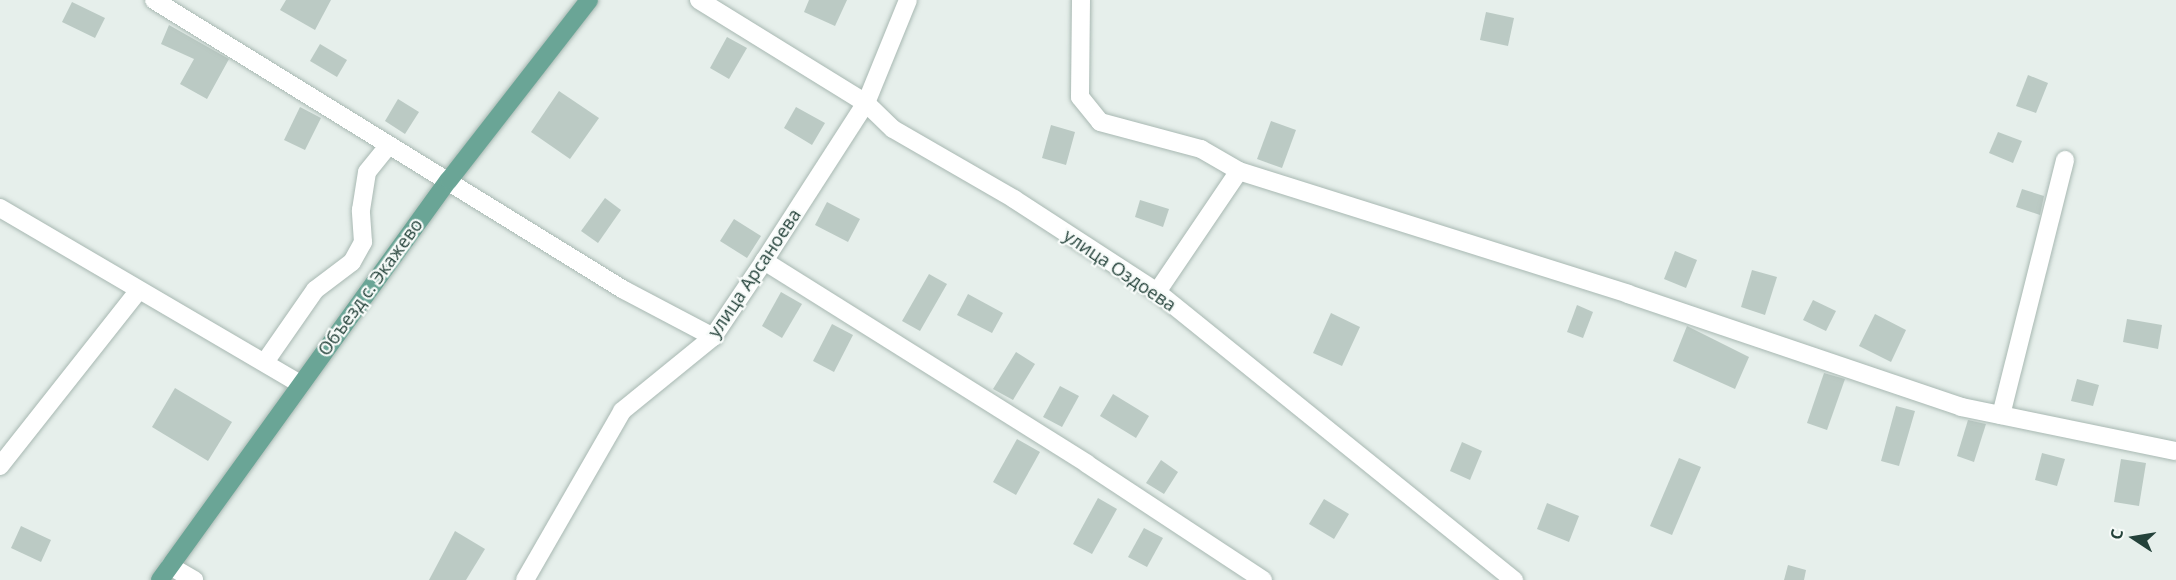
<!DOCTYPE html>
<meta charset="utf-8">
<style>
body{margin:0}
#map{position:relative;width:2176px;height:580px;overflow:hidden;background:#e6efeb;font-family:"Open Sans",sans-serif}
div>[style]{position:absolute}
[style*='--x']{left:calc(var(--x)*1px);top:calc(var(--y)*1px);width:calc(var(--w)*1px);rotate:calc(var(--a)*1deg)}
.building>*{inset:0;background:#bbcac4}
.roads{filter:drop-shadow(0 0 2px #a8b8b2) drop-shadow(0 0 2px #a8b8b2)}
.minor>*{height:18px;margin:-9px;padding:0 9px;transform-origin:9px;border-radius:9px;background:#fff}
.major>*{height:18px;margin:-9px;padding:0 9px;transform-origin:9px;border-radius:9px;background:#6aa596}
span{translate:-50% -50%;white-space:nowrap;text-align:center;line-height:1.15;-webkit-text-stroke:4.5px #f7fbf9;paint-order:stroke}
.street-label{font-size:18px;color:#24423a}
.north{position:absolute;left:2104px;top:508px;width:60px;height:60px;-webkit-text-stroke:4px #f7fbf9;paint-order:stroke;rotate:282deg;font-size:16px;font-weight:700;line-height:24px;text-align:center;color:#24423a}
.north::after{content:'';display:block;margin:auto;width:21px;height:27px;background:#24423a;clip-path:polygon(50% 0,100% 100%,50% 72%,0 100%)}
</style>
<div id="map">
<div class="building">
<i style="clip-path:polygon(286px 0,331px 0,315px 30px,280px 10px)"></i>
<i style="clip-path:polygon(809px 0,847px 0,835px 26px,804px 12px)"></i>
<i style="clip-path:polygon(72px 2px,105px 18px,95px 38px,62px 22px)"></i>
<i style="clip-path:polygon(1486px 12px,1514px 18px,1508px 46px,1480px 40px)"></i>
<i style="clip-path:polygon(169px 25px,229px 59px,207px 99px,180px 84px,194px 59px,161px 44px)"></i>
<i style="clip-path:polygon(727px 37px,747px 48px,729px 79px,710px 68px)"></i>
<i style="clip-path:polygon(320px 44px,347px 60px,337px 77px,310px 61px)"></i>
<i style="clip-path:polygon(2028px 75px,2048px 83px,2036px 113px,2016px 106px)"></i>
<i style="clip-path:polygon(559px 91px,599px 118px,570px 159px,531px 132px)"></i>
<i style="clip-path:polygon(398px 99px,419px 112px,405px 134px,385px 121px)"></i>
<i style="clip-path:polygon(300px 107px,321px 118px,305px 150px,284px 140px)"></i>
<i style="clip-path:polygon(796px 107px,825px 123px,812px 145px,784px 128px)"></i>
<i style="clip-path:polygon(1271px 121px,1296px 130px,1282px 168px,1257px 159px)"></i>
<i style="clip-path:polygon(1051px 125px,1075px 132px,1066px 165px,1042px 158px)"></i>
<i style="clip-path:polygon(1998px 132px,2022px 141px,2013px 163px,1989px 153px)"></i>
<i style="clip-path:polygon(2022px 189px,2044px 196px,2040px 215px,2016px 207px)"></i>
<i style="clip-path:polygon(605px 198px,621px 210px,598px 243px,581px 231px)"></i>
<i style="clip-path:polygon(1140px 200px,1169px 209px,1163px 227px,1135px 217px)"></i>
<i style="clip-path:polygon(827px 202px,860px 219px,848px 242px,815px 225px)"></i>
<i style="clip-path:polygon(734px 219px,761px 236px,747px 258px,720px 241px)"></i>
<i style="clip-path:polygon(1675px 251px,1697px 260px,1686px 288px,1664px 279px)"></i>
<i style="clip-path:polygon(1752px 270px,1777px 277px,1765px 315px,1741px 307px)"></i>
<i style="clip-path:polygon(929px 274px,947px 284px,920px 331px,902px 321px)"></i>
<i style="clip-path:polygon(781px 292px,802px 304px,782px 338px,762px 326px)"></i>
<i style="clip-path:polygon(968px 294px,1003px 313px,992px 333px,957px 315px)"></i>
<i style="clip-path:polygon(1813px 300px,1836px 311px,1826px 331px,1803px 320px)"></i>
<i style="clip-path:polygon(1577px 305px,1593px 312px,1583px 338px,1567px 332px)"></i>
<i style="clip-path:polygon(1331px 313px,1360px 327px,1342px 366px,1313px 353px)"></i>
<i style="clip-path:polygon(1875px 314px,1906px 330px,1891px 362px,1859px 346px)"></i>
<i style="clip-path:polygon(2127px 319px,2162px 325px,2158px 349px,2123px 342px)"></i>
<i style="clip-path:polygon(832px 324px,853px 335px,834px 372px,813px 361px)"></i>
<i style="clip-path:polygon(1687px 326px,1749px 357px,1735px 389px,1673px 361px)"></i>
<i style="clip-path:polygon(1016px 352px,1035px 364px,1013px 400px,993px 389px)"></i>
<i style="clip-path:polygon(1824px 373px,1845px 379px,1827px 430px,1807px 423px)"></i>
<i style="clip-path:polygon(2077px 379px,2099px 385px,2093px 406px,2071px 401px)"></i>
<i style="clip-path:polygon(1060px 386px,1079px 396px,1062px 427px,1043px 417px)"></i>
<i style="clip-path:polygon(175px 388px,232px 422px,208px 461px,152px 427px)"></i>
<i style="clip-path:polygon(1113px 394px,1149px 416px,1136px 438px,1100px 416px)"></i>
<i style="clip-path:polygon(1896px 406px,1915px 411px,1899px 466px,1881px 461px)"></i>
<i style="clip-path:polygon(1968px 420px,1986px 424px,1974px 462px,1957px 456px)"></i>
<i style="clip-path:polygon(1017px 439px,1040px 452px,1016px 495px,993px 482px)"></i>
<i style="clip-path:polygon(1462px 442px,1482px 451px,1470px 480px,1450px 471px)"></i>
<i style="clip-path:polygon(2042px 453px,2065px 459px,2057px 486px,2035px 480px)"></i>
<i style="clip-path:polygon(1679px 458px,1701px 467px,1672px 535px,1650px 526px)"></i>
<i style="clip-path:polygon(2121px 459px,2146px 463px,2139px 506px,2114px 502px)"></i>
<i style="clip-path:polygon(1161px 460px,1178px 472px,1164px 494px,1146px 483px)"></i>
<i style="clip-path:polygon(1098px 498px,1117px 509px,1092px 554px,1073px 544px)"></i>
<i style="clip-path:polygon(1324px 499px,1349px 514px,1334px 539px,1309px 524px)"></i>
<i style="clip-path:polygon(1547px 503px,1579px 516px,1569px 542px,1537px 529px)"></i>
<i style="clip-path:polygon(21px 526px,51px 540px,41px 562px,11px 548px)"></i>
<i style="clip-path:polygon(1144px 528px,1163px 538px,1147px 567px,1128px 557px)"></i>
<i style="clip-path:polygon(455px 531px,485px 549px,466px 580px,429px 580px)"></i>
<i style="clip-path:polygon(1788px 565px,1806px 570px,1804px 580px,1784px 580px)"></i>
</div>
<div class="roads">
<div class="minor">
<i style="--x:154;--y:0;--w:552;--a:31.68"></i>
<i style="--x:624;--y:290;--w:101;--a:27.8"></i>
<i style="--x:699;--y:0;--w:196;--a:31.7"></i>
<i style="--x:866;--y:103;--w:37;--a:44"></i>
<i style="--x:893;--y:129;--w:140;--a:30"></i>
<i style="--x:1014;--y:199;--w:171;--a:33"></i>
<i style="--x:1157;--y:292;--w:459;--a:38.9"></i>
<i style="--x:1081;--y:0;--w:97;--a:90.6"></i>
<i style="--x:1080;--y:97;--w:32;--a:51"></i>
<i style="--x:1100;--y:122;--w:105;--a:15"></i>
<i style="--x:1201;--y:149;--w:44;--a:30.1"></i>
<i style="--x:0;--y:208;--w:348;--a:30.4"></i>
<i style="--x:764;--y:261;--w:381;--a:32.1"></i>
<i style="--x:1087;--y:464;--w:211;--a:33.4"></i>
<i style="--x:1157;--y:292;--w:146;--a:-55.9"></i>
<i style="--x:1239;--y:171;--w:408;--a:17.5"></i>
<i style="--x:1628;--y:294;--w:352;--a:18.7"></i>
<i style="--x:1961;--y:407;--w:219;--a:11.6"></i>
<i style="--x:265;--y:362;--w:88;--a:-55.2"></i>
<i style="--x:315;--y:290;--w:46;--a:-37.1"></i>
<i style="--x:352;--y:262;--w:23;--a:-61"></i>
<i style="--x:363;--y:242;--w:32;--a:-94"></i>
<i style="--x:361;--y:210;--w:38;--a:-81"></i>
<i style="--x:367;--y:172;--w:33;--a:-51"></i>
<i style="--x:2001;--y:415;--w:263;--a:-75.9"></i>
<i style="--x:0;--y:466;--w:223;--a:-51.7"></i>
<i style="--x:170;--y:566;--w:28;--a:30"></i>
<i style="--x:525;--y:580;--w:195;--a:-60.1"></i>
<i style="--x:622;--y:411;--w:117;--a:-39.1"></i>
<i style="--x:713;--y:337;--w:92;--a:-56.1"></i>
<i style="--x:764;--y:261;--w:188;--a:-57.2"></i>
<i style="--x:866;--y:103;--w:111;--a:-67.8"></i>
</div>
<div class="major">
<i style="--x:160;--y:580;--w:493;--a:-54.2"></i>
<i style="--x:449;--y:180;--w:228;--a:-52.1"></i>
</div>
</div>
<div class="street-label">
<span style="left:1120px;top:270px;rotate:34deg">улица Оздоева</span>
<span style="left:754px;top:273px;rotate:-56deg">улица Арсаноева</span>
<span style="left:370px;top:287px;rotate:-54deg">Объезд с. Экажево</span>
</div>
<div class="north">С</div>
</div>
